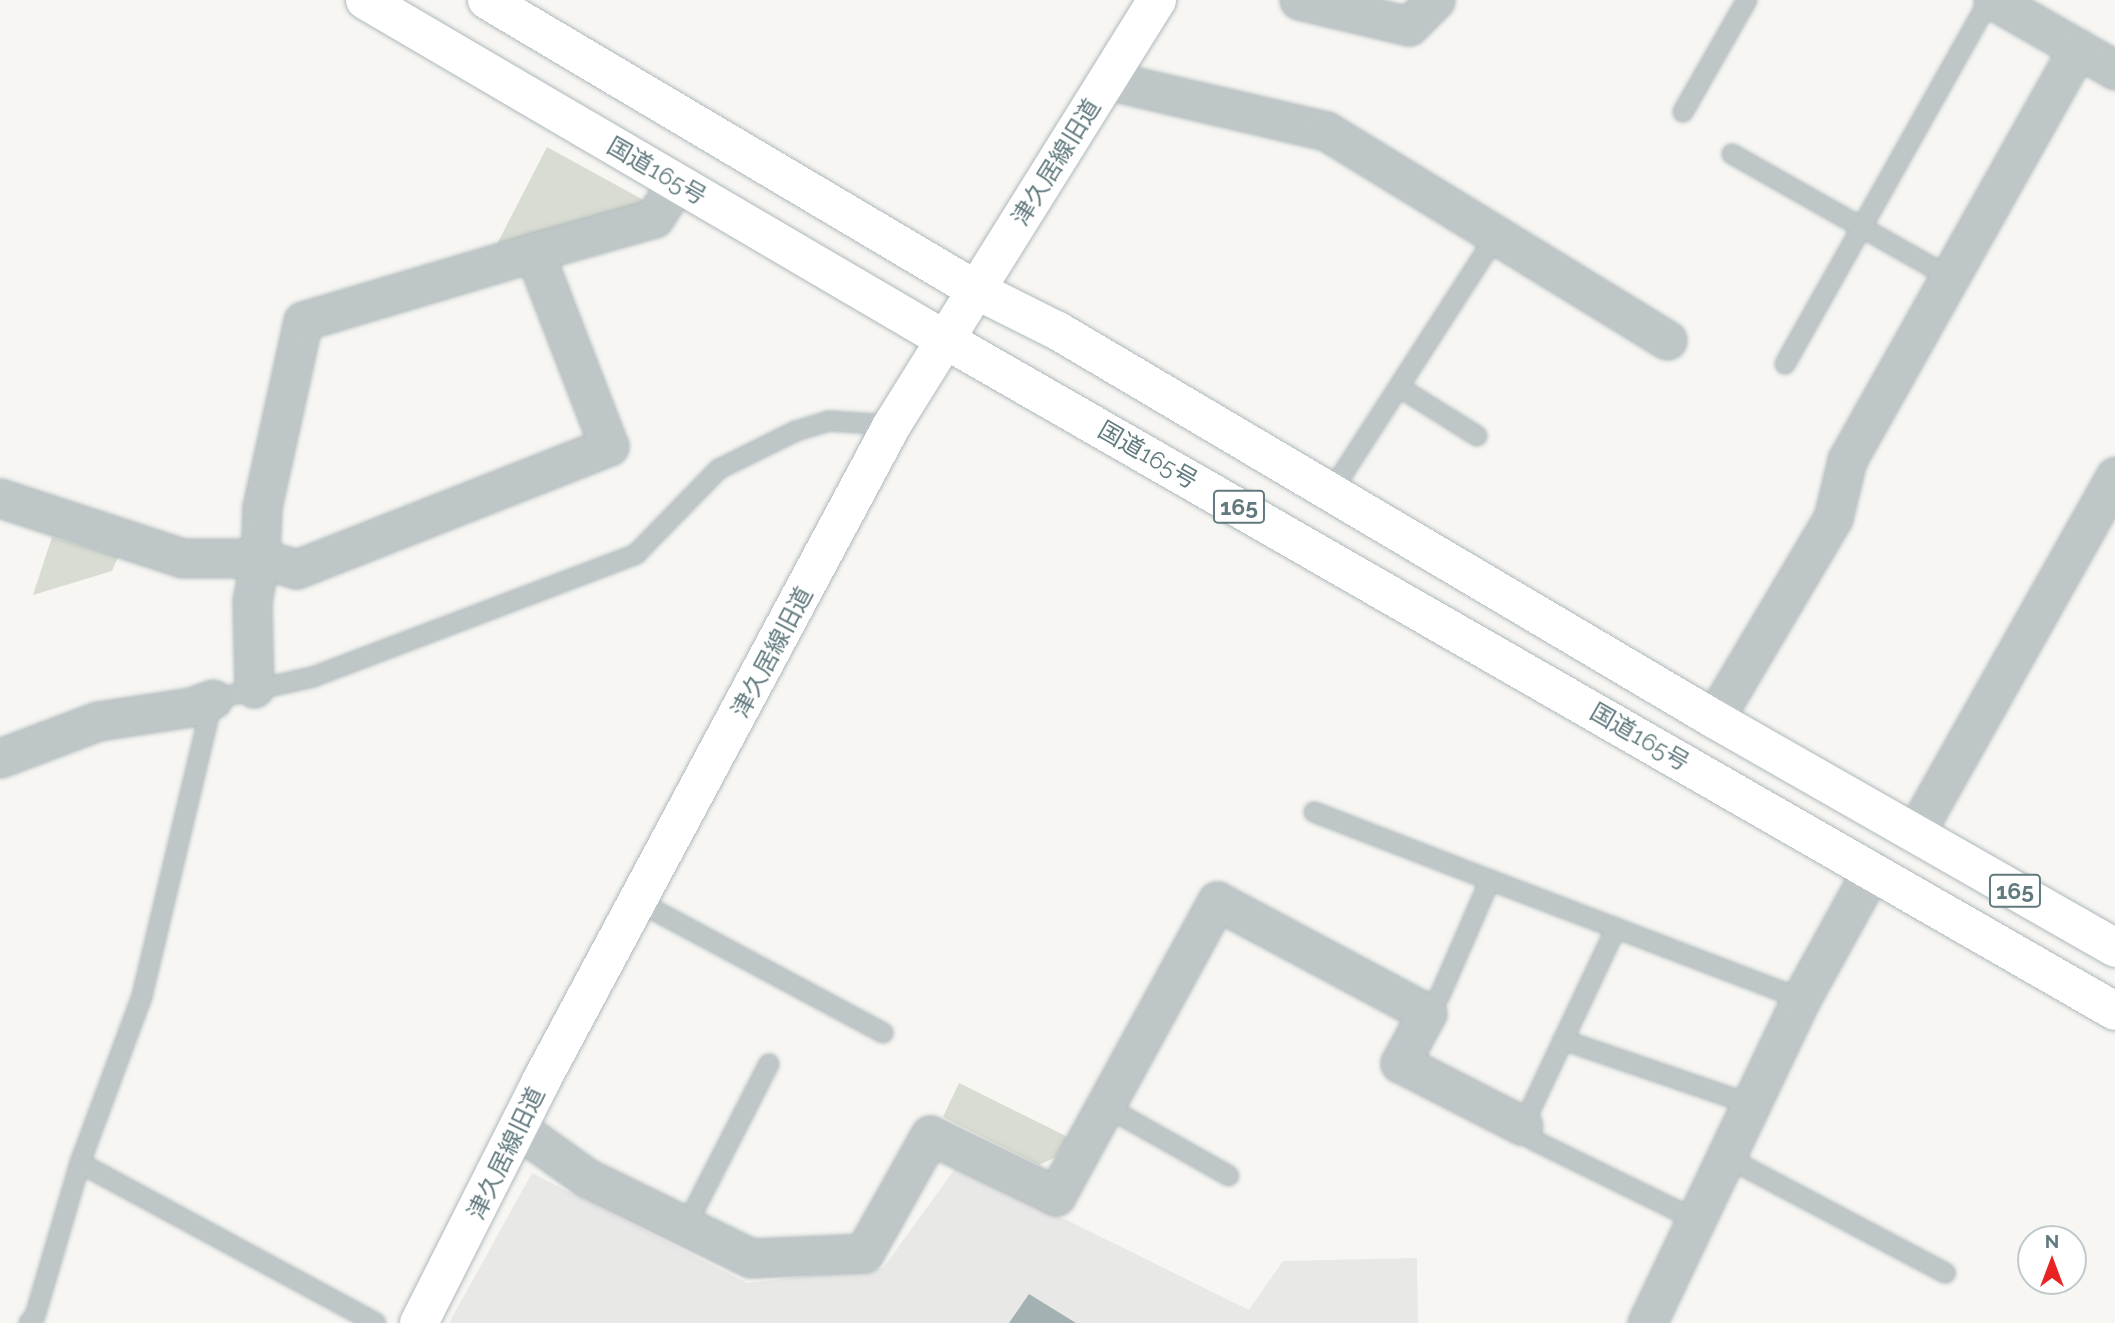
<!DOCTYPE html>
<meta charset="utf-8">
<style>
body{margin:0}
#map{position:relative;width:2115px;height:1323px;overflow:hidden;background:#f7f6f3;font-family:Raleway,"Noto Sans JP",sans-serif}
div>[style]{position:absolute}
[style*='--x']{left:calc(var(--x)*1px);top:calc(var(--y)*1px);width:calc(var(--w)*1px);rotate:calc(var(--a)*1deg)}
.built>*{inset:0;background:#e8e8e7}
.green>*{inset:0;background:#d8dcd2}
.building>*{inset:0;background:#a4b1b3}
.roads{filter:drop-shadow(0 0 2px #afb9bb) drop-shadow(0 0 2px #afb9bb)}
.lane>*{height:18px;margin:-9px;padding:0 9px;transform-origin:9px;border-radius:9px;background:#bfc6c8}
.street>*{height:37px;margin:-18.5px;padding:0 18.5px;transform-origin:18.5px;border-radius:18.5px;background:#bfc6c8}
.secondary>*{height:38px;margin:-19px;padding:0 19px;transform-origin:19px;border-radius:19px;background:#fff}
.highway>*{height:38px;margin:-19px;padding:0 19px;transform-origin:19px;border-radius:19px;background:#fff}
span{translate:-50% -50%;white-space:nowrap;text-align:center;line-height:1.15;-webkit-text-stroke:7px #fff;paint-order:stroke}
.shield-label span{padding:2px 5px;background:#fff;border:2px solid;border-radius:5px;-webkit-text-stroke-width:0}
.shield-label{font-size:23px;color:#617a7f;font-weight:700}
.street-label{font-size:24px;color:#617a7f}
.north{position:absolute;left:2017px;top:1225px;width:70px;height:70px;box-sizing:border-box;background:#fff;border:2px solid #c0cacc;border-radius:50%;rotate:0deg;font-size:19px;font-weight:700;line-height:28px;text-align:center;color:#617a7f}
.north::after{content:'';display:block;margin:auto;width:24px;height:32px;background:#e82324;clip-path:polygon(50% 0,100% 100%,50% 72%,0 100%)}
</style>
<div id="map">
<div class="built">
<i style="clip-path:polygon(957px 1166px,1249px 1310px,1283px 1261px,1417px 1258px,1418px 1323px,449px 1323px,532px 1173px,747px 1283px,883px 1268px)"></i>
</div>
<div class="green">
<i style="clip-path:polygon(547px 147px,649px 203px,497px 244px)"></i>
<i style="clip-path:polygon(52px 537px,118px 557px,112px 571px,33px 595px)"></i>
<i style="clip-path:polygon(959px 1083px,1068px 1137px,1056px 1157px,1039px 1165px,943px 1117px)"></i>
</div>
<div class="building">
<i style="clip-path:polygon(1029px 1294px,1076px 1323px,1009px 1323px)"></i>
</div>
<div class="roads">
<div class="lane">
<i style="--x:1683;--y:112;--w:129;--a:-60.3"></i>
<i style="--x:1732;--y:154;--w:249;--a:29.5"></i>
<i style="--x:1785;--y:364;--w:417;--a:-60.7"></i>
<i style="--x:1399;--y:387;--w:92;--a:32.1"></i>
<i style="--x:1331;--y:492;--w:307;--a:-57.2"></i>
<i style="--x:1314;--y:812;--w:189;--a:21.1"></i>
<i style="--x:639;--y:902;--w:277;--a:28.2"></i>
<i style="--x:1616;--y:928;--w:219;--a:115.2"></i>
<i style="--x:1523;--y:1126;--w:17;--a:54"></i>
<i style="--x:1533;--y:1140;--w:184;--a:26.1"></i>
<i style="--x:1427;--y:1013;--w:22;--a:-54"></i>
<i style="--x:1440;--y:995;--w:125;--a:-66.5"></i>
<i style="--x:1490;--y:880;--w:333;--a:20.9"></i>
<i style="--x:1563;--y:1040;--w:201;--a:18.9"></i>
<i style="--x:1105;--y:1106;--w:142;--a:29.4"></i>
<i style="--x:1728;--y:1158;--w:246;--a:27.9"></i>
<i style="--x:80;--y:1163;--w:336;--a:28.4"></i>
<i style="--x:686;--y:1226;--w:182;--a:-62.9"></i>
<i style="--x:29;--y:1323;--w:9;--a:-49"></i>
<i style="--x:35;--y:1316;--w:159;--a:-73.6"></i>
<i style="--x:80;--y:1163;--w:178;--a:-69.6"></i>
<i style="--x:142;--y:996;--w:305;--a:-76.6"></i>
<i style="--x:213;--y:699;--w:102;--a:-12.4"></i>
<i style="--x:313;--y:677;--w:346;--a:-20.8"></i>
<i style="--x:636;--y:554;--w:119;--a:-45.7"></i>
<i style="--x:719;--y:469;--w:86;--a:-26.3"></i>
<i style="--x:796;--y:431;--w:34;--a:-17"></i>
<i style="--x:829;--y:421;--w:63;--a:3.6"></i>
</div>
<div class="street">
<i style="--x:1299;--y:0;--w:113;--a:13.3"></i>
<i style="--x:1409;--y:26;--w:37;--a:-45"></i>
<i style="--x:1993;--y:0;--w:141;--a:29.8"></i>
<i style="--x:1107;--y:80;--w:225;--a:13.1"></i>
<i style="--x:1326;--y:131;--w:400;--a:31.5"></i>
<i style="--x:534;--y:252;--w:208;--a:68.9"></i>
<i style="--x:609;--y:446;--w:336;--a:158.5"></i>
<i style="--x:296;--y:569;--w:38;--a:-163"></i>
<i style="--x:260;--y:558;--w:51;--a:-87.8"></i>
<i style="--x:262;--y:507;--w:190;--a:-77.6"></i>
<i style="--x:303;--y:321;--w:241;--a:-16.6"></i>
<i style="--x:534;--y:252;--w:125;--a:-15.8"></i>
<i style="--x:654;--y:218;--w:42;--a:-56.7"></i>
<i style="--x:0;--y:498;--w:192;--a:18.2"></i>
<i style="--x:182;--y:558;--w:78;--a:0"></i>
<i style="--x:260;--y:558;--w:44;--a:100.5"></i>
<i style="--x:252;--y:601;--w:87;--a:88.7"></i>
<i style="--x:1714;--y:719;--w:234;--a:-59.4"></i>
<i style="--x:1833;--y:518;--w:60;--a:-76.4"></i>
<i style="--x:1847;--y:460;--w:472;--a:-60.7"></i>
<i style="--x:0;--y:758;--w:105;--a:-20.7"></i>
<i style="--x:98;--y:721;--w:94;--a:-8.6"></i>
<i style="--x:191;--y:707;--w:23;--a:-20"></i>
<i style="--x:1915;--y:833;--w:409;--a:-60.7"></i>
<i style="--x:520;--y:1130;--w:82;--a:35.6"></i>
<i style="--x:587;--y:1178;--w:182;--a:26"></i>
<i style="--x:751;--y:1258;--w:113;--a:-2.5"></i>
<i style="--x:864;--y:1253;--w:135;--a:-60.8"></i>
<i style="--x:930;--y:1135;--w:140;--a:25.8"></i>
<i style="--x:1056;--y:1196;--w:336;--a:-61.4"></i>
<i style="--x:1217;--y:901;--w:238;--a:28.1"></i>
<i style="--x:1427;--y:1013;--w:57;--a:118.4"></i>
<i style="--x:1400;--y:1063;--w:138;--a:27.1"></i>
<i style="--x:1647;--y:1323;--w:359;--a:-64.6"></i>
<i style="--x:1801;--y:999;--w:147;--a:-61.2"></i>
</div>
<div class="secondary">
<i style="--x:419;--y:1323;--w:271;--a:-63.2"></i>
<i style="--x:541;--y:1081;--w:744;--a:-61.85"></i>
<i style="--x:892;--y:425;--w:501;--a:-58.06"></i>
</div>
<div class="highway">
<i style="--x:365;--y:0;--w:671;--a:30.35"></i>
<i style="--x:944;--y:339;--w:1350;--a:29.85"></i>
<i style="--x:487;--y:0;--w:569;--a:30.67"></i>
<i style="--x:976;--y:290;--w:92;--a:26.6"></i>
<i style="--x:1058;--y:331;--w:762;--a:30.6"></i>
<i style="--x:1714;--y:719;--w:462;--a:29.7"></i>
</div>
</div>
<div class="shield-label">
<span style="left:1239px;top:507px">165</span>
<span style="left:2015px;top:891px">165</span>
</div>
<div class="street-label">
<span style="left:1056px;top:162px;rotate:-58deg">津久居線旧道</span>
<span style="left:657px;top:171px;rotate:30deg">国道165号</span>
<span style="left:1148px;top:455px;rotate:30deg">国道165号</span>
<span style="left:772px;top:652px;rotate:-62deg">津久居線旧道</span>
<span style="left:1640px;top:737px;rotate:30deg">国道165号</span>
<span style="left:506px;top:1153px;rotate:-64deg">津久居線旧道</span>
</div>
<div class="north">N</div>
</div>
